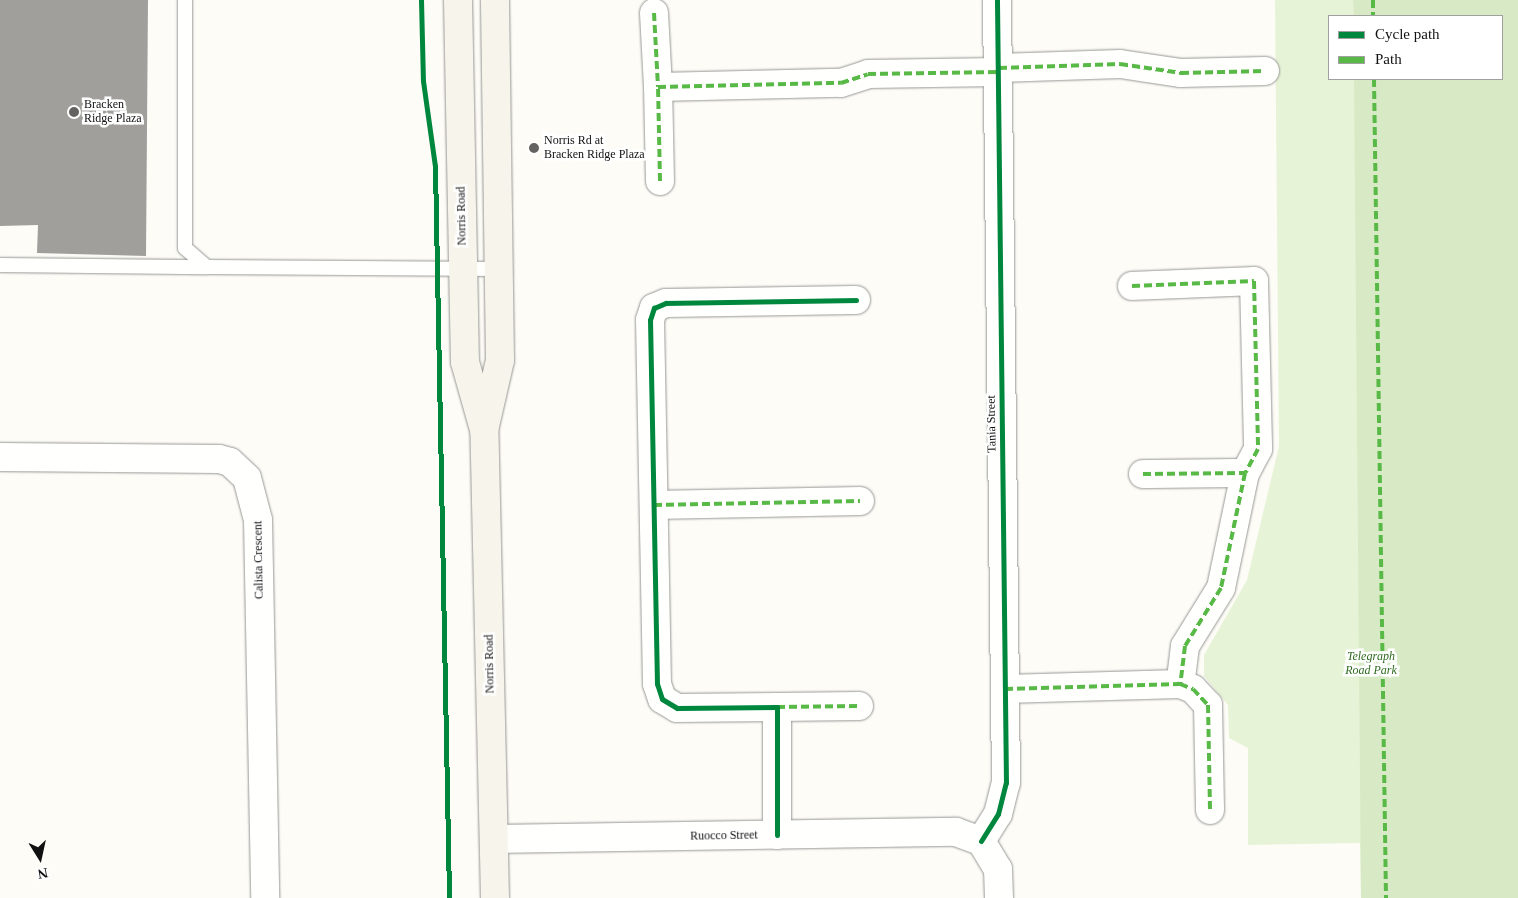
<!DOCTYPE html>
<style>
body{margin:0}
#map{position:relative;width:1518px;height:898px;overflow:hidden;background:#fdfcf7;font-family:"Times New Roman",serif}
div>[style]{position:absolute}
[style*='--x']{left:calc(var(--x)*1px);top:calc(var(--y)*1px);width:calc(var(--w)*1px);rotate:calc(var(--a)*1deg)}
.green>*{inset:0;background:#e7f3d7}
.forest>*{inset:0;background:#d8eac5}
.building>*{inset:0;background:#a19f9c}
.roads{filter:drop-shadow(0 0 1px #979795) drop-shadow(0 0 1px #979795)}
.service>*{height:14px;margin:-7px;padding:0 7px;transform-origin:7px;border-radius:7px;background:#fffffe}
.minor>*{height:28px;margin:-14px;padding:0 14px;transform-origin:14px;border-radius:14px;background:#fffffe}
.secondary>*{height:28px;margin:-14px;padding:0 14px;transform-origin:14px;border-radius:14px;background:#f6f4eb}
.quiet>*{height:4px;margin-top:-2px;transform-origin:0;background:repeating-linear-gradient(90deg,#58b947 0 8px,transparent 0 12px)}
.cycleway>*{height:5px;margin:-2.5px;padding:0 2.5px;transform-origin:2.5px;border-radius:2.5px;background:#00873e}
.dots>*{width:14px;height:14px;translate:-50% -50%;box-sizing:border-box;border:2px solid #fff;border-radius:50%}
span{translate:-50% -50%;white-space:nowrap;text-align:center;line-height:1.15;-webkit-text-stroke:5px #fff;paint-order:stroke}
.poi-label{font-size:12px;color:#111}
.left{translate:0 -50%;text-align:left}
.street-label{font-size:12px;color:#111}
.park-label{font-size:12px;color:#2f6b1f;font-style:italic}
.legend{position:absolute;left:1328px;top:15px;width:175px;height:65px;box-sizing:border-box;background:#fff;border:1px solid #a0a0a0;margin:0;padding:6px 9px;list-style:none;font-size:15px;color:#111}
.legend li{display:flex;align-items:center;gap:10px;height:25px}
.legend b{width:25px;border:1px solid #a0a0a0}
.north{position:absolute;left:15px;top:833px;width:50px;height:50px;-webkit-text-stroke:4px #fff;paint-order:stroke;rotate:170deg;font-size:14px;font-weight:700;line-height:20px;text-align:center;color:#111}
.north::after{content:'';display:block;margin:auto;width:18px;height:22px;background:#111;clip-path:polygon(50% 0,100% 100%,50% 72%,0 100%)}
</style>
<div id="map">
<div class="green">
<i style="clip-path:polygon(evenodd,1275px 0,1518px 0,1518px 898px,1361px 898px,1360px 843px,1248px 845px,1248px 748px,1229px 738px,1228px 705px,1204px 676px,1204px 655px,1247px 580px,1279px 446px,1275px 0,1329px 16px,1502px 16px,1502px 79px,1329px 79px,1329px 16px)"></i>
</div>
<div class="forest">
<i style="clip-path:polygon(1353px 0,1518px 0,1518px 898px,1361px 898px,1354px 79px,1502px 79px,1502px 16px,1354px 16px)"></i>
</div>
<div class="building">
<i style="clip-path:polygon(0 0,148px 0,146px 256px,37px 253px,38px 225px,0 226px)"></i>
</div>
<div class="roads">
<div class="service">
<i style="--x:185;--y:0;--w:248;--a:90"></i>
<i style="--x:185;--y:248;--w:29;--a:41"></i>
<i style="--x:207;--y:267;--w:293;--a:0.4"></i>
<i style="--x:0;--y:265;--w:207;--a:0.6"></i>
</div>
<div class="minor">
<i style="--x:654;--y:13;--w:74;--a:86.9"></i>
<i style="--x:999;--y:68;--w:121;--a:-1.9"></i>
<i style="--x:1120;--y:64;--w:62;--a:8.4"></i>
<i style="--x:1181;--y:73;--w:84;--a:-1.4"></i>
<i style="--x:660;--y:181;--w:94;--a:-91.2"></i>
<i style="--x:658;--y:87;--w:183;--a:-1.3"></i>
<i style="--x:841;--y:83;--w:28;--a:-18"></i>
<i style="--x:868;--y:74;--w:131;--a:-0.9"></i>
<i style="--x:1132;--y:286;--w:122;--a:-2.3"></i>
<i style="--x:1254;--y:281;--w:168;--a:88.6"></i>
<i style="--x:1258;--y:449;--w:27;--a:118"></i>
<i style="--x:1245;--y:473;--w:117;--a:101.8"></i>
<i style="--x:1221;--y:588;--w:68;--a:121.8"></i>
<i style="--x:1185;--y:646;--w:38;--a:97"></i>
<i style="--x:0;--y:457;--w:219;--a:0.5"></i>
<i style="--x:219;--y:459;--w:11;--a:15"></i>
<i style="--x:230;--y:462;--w:23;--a:43"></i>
<i style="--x:247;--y:478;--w:43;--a:75.3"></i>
<i style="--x:258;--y:520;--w:378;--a:88.9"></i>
<i style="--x:1143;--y:474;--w:102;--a:-0.6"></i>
<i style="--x:654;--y:505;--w:206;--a:-1.1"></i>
<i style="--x:1005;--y:689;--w:175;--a:-1.6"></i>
<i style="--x:1180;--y:684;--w:14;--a:21"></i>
<i style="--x:1193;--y:689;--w:22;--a:47"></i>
<i style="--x:1208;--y:705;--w:105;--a:88.9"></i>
<i style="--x:777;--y:707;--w:82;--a:-0.7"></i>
<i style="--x:777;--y:835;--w:128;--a:-90"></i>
<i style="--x:777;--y:707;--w:100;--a:179.4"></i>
<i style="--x:677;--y:708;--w:17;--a:-149"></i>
<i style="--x:662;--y:699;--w:16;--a:-108"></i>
<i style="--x:657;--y:684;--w:364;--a:-91.1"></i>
<i style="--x:650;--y:320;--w:13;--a:-72"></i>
<i style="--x:654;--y:308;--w:13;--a:-23"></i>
<i style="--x:666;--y:303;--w:190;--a:-0.9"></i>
<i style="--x:494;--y:839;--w:462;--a:-0.9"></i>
<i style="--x:956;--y:832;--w:27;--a:20"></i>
<i style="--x:981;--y:841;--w:33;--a:59"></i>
<i style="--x:998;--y:869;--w:29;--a:88"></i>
<i style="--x:981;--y:841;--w:32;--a:-58"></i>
<i style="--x:998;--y:814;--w:32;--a:-76"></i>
<i style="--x:1006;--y:783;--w:783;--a:-90.66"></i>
</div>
<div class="secondary">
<i style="--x:458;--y:0;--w:362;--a:88.9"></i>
<i style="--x:465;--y:362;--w:66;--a:74.3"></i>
<i style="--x:495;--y:898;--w:468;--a:-91.3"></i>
<i style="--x:484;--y:430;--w:72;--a:-77.1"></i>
<i style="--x:500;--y:360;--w:360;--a:-90.8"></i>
</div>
</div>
<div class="quiet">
<i style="--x:1373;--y:0;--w:16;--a:90"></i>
<i style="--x:654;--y:13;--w:74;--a:86.9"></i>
<i style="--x:999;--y:68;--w:121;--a:-1.9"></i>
<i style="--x:1120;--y:64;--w:62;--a:8.4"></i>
<i style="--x:1181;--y:73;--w:84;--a:-1.4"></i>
<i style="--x:1374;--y:79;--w:819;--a:89.16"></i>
<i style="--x:660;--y:181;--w:94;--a:-91.2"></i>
<i style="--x:658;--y:87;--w:183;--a:-1.3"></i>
<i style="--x:841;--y:83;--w:28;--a:-18"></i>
<i style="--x:868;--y:74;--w:131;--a:-0.9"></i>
<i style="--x:1132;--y:286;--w:122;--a:-2.3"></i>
<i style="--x:1254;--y:281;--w:168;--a:88.6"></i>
<i style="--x:1258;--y:449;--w:27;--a:118"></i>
<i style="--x:1245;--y:473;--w:117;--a:101.8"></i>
<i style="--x:1221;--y:588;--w:68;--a:121.8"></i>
<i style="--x:1185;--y:646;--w:38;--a:97"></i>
<i style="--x:1143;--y:474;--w:102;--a:-0.6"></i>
<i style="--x:654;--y:505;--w:206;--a:-1.1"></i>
<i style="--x:1005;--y:689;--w:175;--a:-1.6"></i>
<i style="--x:1180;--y:684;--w:14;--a:21"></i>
<i style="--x:1193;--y:689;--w:22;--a:47"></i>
<i style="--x:1208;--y:705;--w:105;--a:88.9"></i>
<i style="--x:777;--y:707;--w:82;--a:-0.7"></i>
</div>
<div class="cycleway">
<i style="--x:421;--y:0;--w:81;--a:88.6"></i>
<i style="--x:423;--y:81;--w:86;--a:82"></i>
<i style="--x:435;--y:166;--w:732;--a:88.9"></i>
<i style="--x:777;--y:835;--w:128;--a:-90"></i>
<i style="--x:777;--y:707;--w:100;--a:179.4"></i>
<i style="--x:677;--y:708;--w:17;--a:-149"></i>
<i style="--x:662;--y:699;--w:16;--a:-108"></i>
<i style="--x:657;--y:684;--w:364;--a:-91.1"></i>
<i style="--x:650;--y:320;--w:13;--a:-72"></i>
<i style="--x:654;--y:308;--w:13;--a:-23"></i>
<i style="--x:666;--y:303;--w:190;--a:-0.9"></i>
<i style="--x:981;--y:841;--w:32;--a:-58"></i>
<i style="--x:998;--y:814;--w:32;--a:-76"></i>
<i style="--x:1006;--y:783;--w:783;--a:-90.66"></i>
</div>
<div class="dots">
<i style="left:74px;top:112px;background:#646362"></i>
<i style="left:534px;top:148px;background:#646362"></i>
</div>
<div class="poi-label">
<span class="left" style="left:84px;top:112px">Bracken<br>Ridge Plaza</span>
<span class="left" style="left:544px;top:148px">Norris Rd at<br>Bracken Ridge Plaza</span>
</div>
<div class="street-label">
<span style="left:462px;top:216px;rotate:-91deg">Norris Road</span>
<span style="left:992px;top:424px;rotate:-91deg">Tania Street</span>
<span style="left:259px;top:560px;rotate:-91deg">Calista Crescent</span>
<span style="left:490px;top:664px;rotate:-91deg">Norris Road</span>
<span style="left:724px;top:836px;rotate:-1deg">Ruocco Street</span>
</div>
<div class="park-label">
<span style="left:1371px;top:664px">Telegraph<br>Road Park</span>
</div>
<ul class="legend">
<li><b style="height:6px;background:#00873e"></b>Cycle path</li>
<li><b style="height:6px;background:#58b947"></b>Path</li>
</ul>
<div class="north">N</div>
</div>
